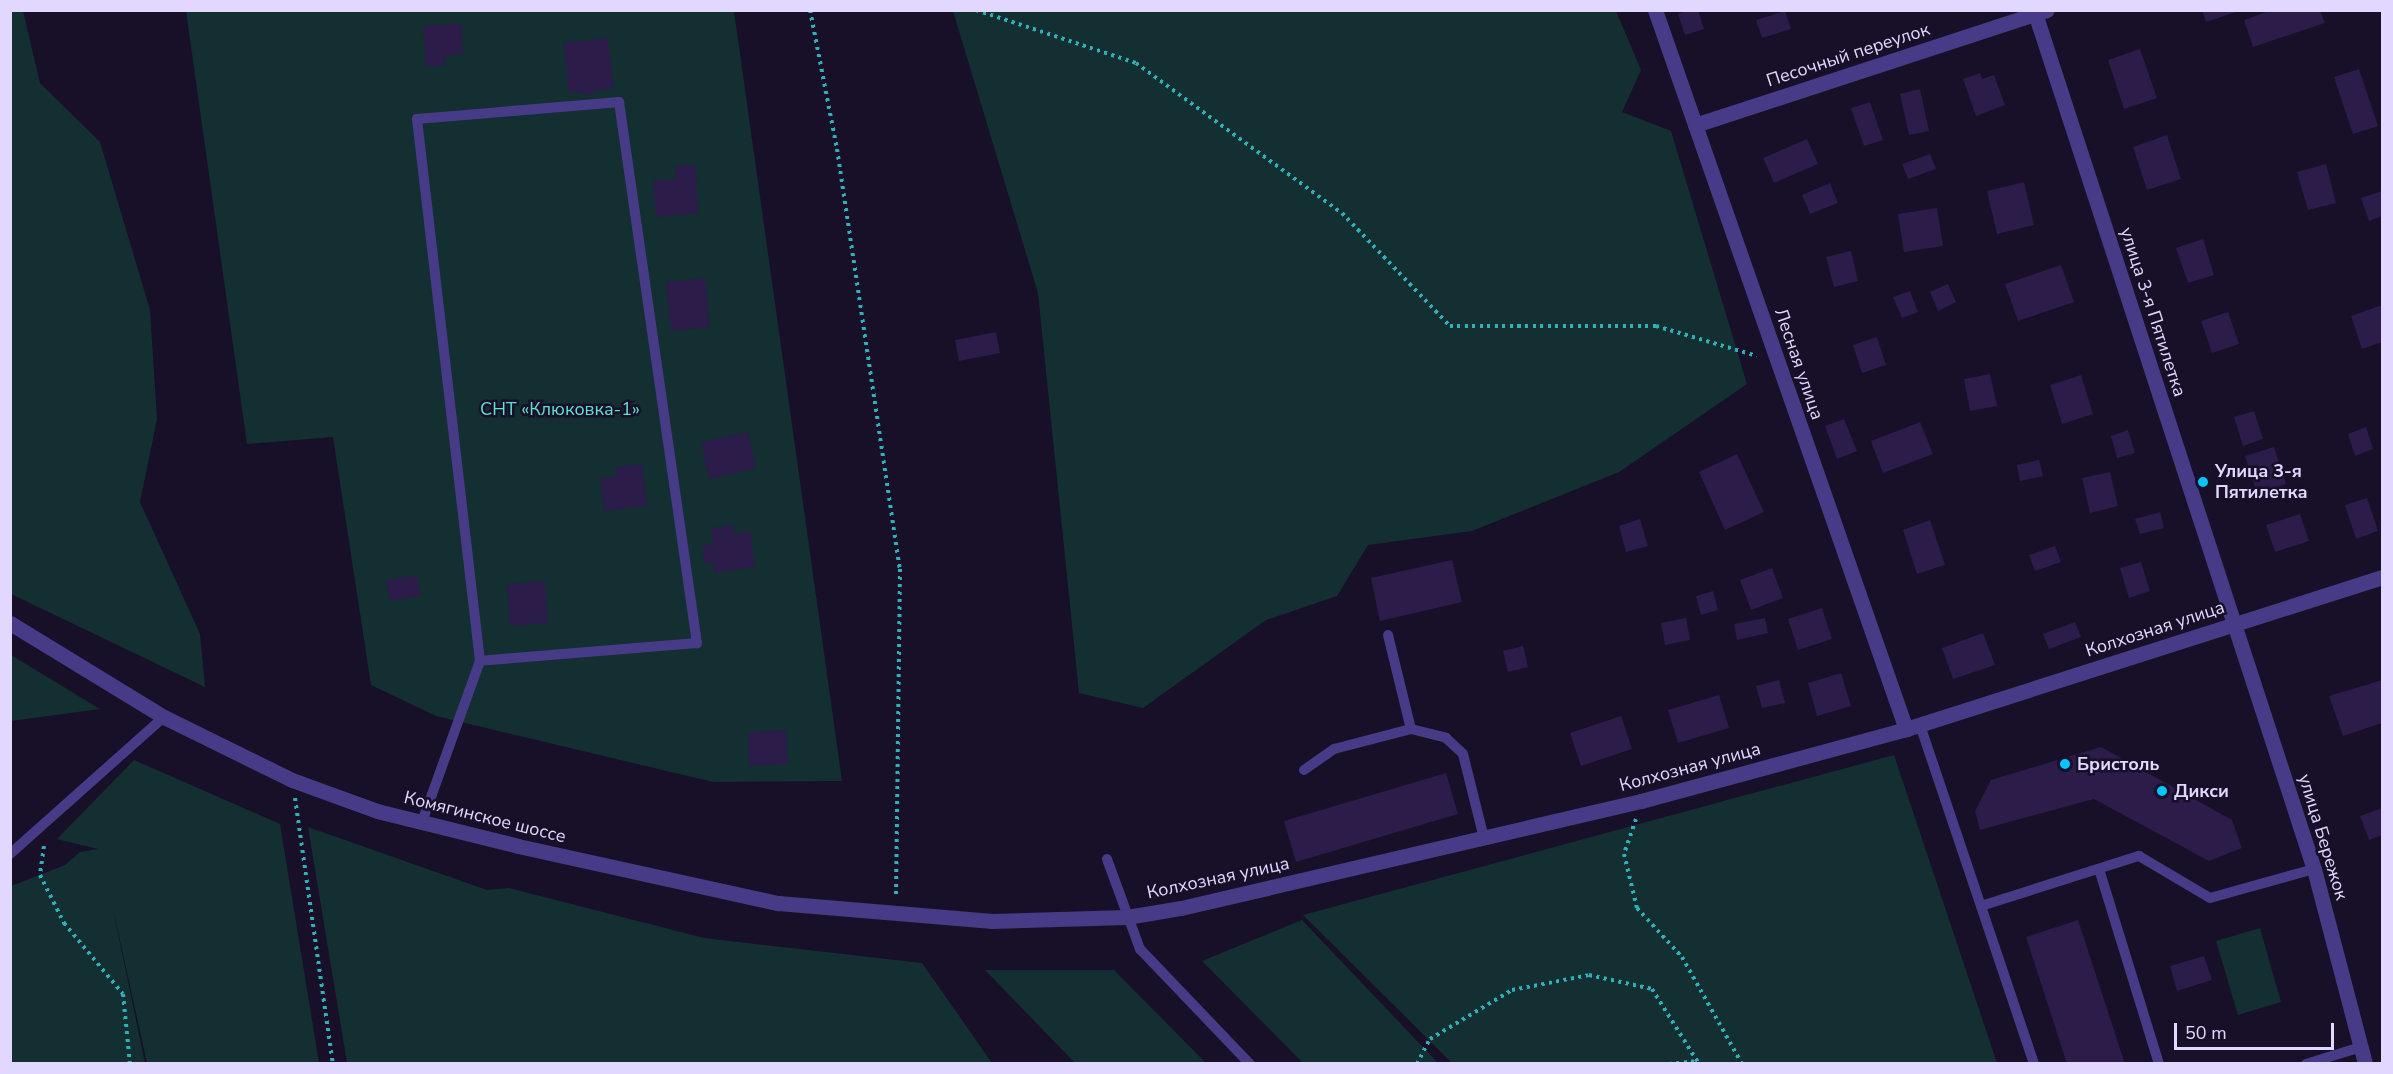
<!DOCTYPE html>
<meta charset="utf-8">
<style>
body{margin:0}
#map{position:relative;width:2393px;height:1074px;overflow:hidden;background:#171028;font-family:"Nunito Sans",sans-serif}
div>[style]{position:absolute}
[style*='--x']{left:calc(var(--x)*1px);top:calc(var(--y)*1px);width:calc(var(--w)*1px);rotate:calc(var(--a)*1deg)}
.green>*{inset:0;background:#132f32}
.building>*{inset:0;background:#2b1c49}
.path>*{height:4px;margin-top:-2px;transform-origin:0;background:repeating-linear-gradient(90deg,#2fb1bb 0 3px,transparent 0 7.5px)}
.service>*{height:10px;margin:-5px;padding:0 5px;transform-origin:5px;border-radius:5px;background:#473a87}
.minor>*{height:15px;margin:-7.5px;padding:0 7.5px;transform-origin:7.5px;border-radius:7.5px;background:#473a87}
.tertiary>*{height:15px;margin:-7.5px;padding:0 7.5px;transform-origin:7.5px;border-radius:7.5px;background:#473a87}
.dots>*{width:16px;height:16px;translate:-50% -50%;box-sizing:border-box;border:3px solid #171028;border-radius:50%}
span{translate:-50% -50%;white-space:nowrap;text-align:center;line-height:1.15;-webkit-text-stroke:5px #171028;paint-order:stroke}
.street-label{font-size:18px;color:#e1d7ff}
.park-label{font-size:18px;color:#61e1d2}
.poi-label{font-size:18px;color:#e1d7ff;font-weight:700}
.left{translate:0 -50%;text-align:left}
.frame{position:absolute;inset:0;border:12px solid #e1d7ff;pointer-events:none}
.scale{position:absolute;left:2174px;top:1023px;width:160px;height:27px;box-sizing:border-box;border:3px solid #e1d7ff;border-top:0;padding-left:8px;font-size:18px;line-height:21px;white-space:nowrap;color:#e1d7ff;-webkit-text-stroke:4px #171028;paint-order:stroke}
</style>
<div id="map">
<div class="green">
<i style="clip-path:polygon(10px 11px,23px 11px,40px 83px,100px 142px,150px 310px,157px 419px,140px 502px,200px 634px,205px 687px,11px 594px)"></i>
<i style="clip-path:polygon(186px 11px,734px 11px,842px 781px,713px 782px,436px 716px,371px 685px,333px 437px,247px 444px)"></i>
<i style="clip-path:polygon(953px 11px,1616px 11px,1641px 70px,1622px 112px,1671px 131px,1747px 384px,1619px 472px,1472px 531px,1368px 545px,1337px 596px,1266px 620px,1143px 708px,1079px 693px,1038px 293px)"></i>
<i style="clip-path:polygon(11px 655px,100px 709px,11px 721px)"></i>
<i style="clip-path:polygon(1894px 755px,1997px 1063px,1452px 1063px,1303px 915px)"></i>
<i style="clip-path:polygon(134px 760px,280px 824px,319px 1063px,147px 1063px,111px 900px,145px 1063px,11px 1063px,11px 886px,65px 865px,80px 852px,98px 849px,57px 839px)"></i>
<i style="clip-path:polygon(308px 827px,487px 890px,509px 888px,704px 938px,922px 963px,992px 1063px,347px 1063px)"></i>
<i style="clip-path:polygon(1302px 920px,1438px 1063px,1303px 1063px,1202px 961px)"></i>
<i style="clip-path:polygon(2260px 928px,2281px 1002px,2238px 1015px,2216px 941px)"></i>
<i style="clip-path:polygon(985px 970px,1114px 970px,1206px 1063px,1075px 1063px)"></i>
</div>
<div class="building">
<i style="clip-path:polygon(1687px 10px,1698px 10px,1704px 29px,1685px 35px,1678px 14px)"></i>
<i style="clip-path:polygon(2202px 10px,2239px 10px,2239px 11px,2206px 22px)"></i>
<i style="clip-path:polygon(2272px 10px,2320px 10px,2325px 23px,2253px 47px,2244px 20px)"></i>
<i style="clip-path:polygon(1785px 11px,1791px 29px,1762px 38px,1756px 20px)"></i>
<i style="clip-path:polygon(461px 23px,463px 54px,444px 56px,445px 66px,426px 67px,423px 26px)"></i>
<i style="clip-path:polygon(608px 38px,614px 88px,595px 91px,593px 95px,569px 92px,563px 43px)"></i>
<i style="clip-path:polygon(2140px 49px,2157px 98px,2124px 109px,2108px 60px)"></i>
<i style="clip-path:polygon(2359px 69px,2378px 126px,2353px 134px,2334px 77px)"></i>
<i style="clip-path:polygon(1980px 73px,1982px 79px,1994px 75px,2005px 105px,1976px 116px,1963px 79px)"></i>
<i style="clip-path:polygon(1920px 89px,1929px 131px,1909px 135px,1900px 94px)"></i>
<i style="clip-path:polygon(1870px 102px,1883px 140px,1864px 146px,1851px 108px)"></i>
<i style="clip-path:polygon(2167px 135px,2181px 179px,2147px 190px,2133px 147px)"></i>
<i style="clip-path:polygon(1807px 139px,1818px 164px,1774px 183px,1763px 158px)"></i>
<i style="clip-path:polygon(1930px 154px,1936px 169px,1908px 179px,1902px 164px)"></i>
<i style="clip-path:polygon(695px 164px,699px 213px,656px 217px,653px 181px,676px 179px,675px 166px)"></i>
<i style="clip-path:polygon(2326px 164px,2336px 203px,2308px 210px,2297px 172px)"></i>
<i style="clip-path:polygon(2024px 182px,2034px 225px,1997px 234px,1987px 191px)"></i>
<i style="clip-path:polygon(1830px 183px,1838px 203px,1810px 214px,1802px 195px)"></i>
<i style="clip-path:polygon(2382px 191px,2382px 216px,2369px 221px,2361px 198px)"></i>
<i style="clip-path:polygon(1937px 208px,1943px 246px,1904px 252px,1898px 214px)"></i>
<i style="clip-path:polygon(2203px 239px,2214px 275px,2188px 283px,2176px 248px)"></i>
<i style="clip-path:polygon(1851px 251px,1858px 281px,1834px 287px,1826px 257px)"></i>
<i style="clip-path:polygon(2061px 265px,2074px 302px,2018px 321px,2005px 284px)"></i>
<i style="clip-path:polygon(705px 278px,710px 327px,671px 331px,666px 282px)"></i>
<i style="clip-path:polygon(1948px 284px,1956px 302px,1938px 311px,1930px 292px)"></i>
<i style="clip-path:polygon(1910px 291px,1918px 312px,1902px 318px,1893px 297px)"></i>
<i style="clip-path:polygon(2382px 305px,2382px 342px,2362px 349px,2351px 316px)"></i>
<i style="clip-path:polygon(2228px 312px,2239px 344px,2212px 353px,2201px 321px)"></i>
<i style="clip-path:polygon(996px 332px,1000px 353px,959px 361px,955px 340px)"></i>
<i style="clip-path:polygon(1877px 337px,1886px 365px,1862px 373px,1853px 345px)"></i>
<i style="clip-path:polygon(1990px 374px,1997px 406px,1970px 411px,1964px 379px)"></i>
<i style="clip-path:polygon(2081px 375px,2093px 414px,2062px 424px,2050px 385px)"></i>
<i style="clip-path:polygon(2254px 411px,2263px 439px,2243px 446px,2234px 417px)"></i>
<i style="clip-path:polygon(1844px 419px,1857px 451px,1837px 459px,1825px 426px)"></i>
<i style="clip-path:polygon(1920px 422px,1933px 454px,1883px 473px,1871px 441px)"></i>
<i style="clip-path:polygon(2366px 427px,2373px 449px,2355px 456px,2348px 434px)"></i>
<i style="clip-path:polygon(2128px 430px,2135px 453px,2117px 458px,2111px 436px)"></i>
<i style="clip-path:polygon(748px 432px,756px 468px,709px 479px,701px 442px)"></i>
<i style="clip-path:polygon(2274px 447px,2286px 484px,2257px 494px,2245px 456px)"></i>
<i style="clip-path:polygon(1737px 454px,1764px 512px,1725px 530px,1699px 472px)"></i>
<i style="clip-path:polygon(2039px 460px,2043px 476px,2020px 481px,2017px 465px)"></i>
<i style="clip-path:polygon(642px 464px,647px 506px,604px 511px,600px 478px,617px 476px,616px 467px)"></i>
<i style="clip-path:polygon(2110px 472px,2118px 506px,2090px 513px,2082px 478px)"></i>
<i style="clip-path:polygon(2367px 498px,2378px 531px,2356px 539px,2345px 505px)"></i>
<i style="clip-path:polygon(2160px 512px,2164px 528px,2140px 534px,2135px 519px)"></i>
<i style="clip-path:polygon(2300px 514px,2309px 541px,2275px 552px,2266px 525px)"></i>
<i style="clip-path:polygon(1640px 519px,1648px 546px,1626px 552px,1619px 526px)"></i>
<i style="clip-path:polygon(1930px 520px,1945px 565px,1917px 574px,1903px 530px)"></i>
<i style="clip-path:polygon(732px 525px,734px 534px,750px 531px,755px 567px,715px 573px,713px 562px,705px 564px,702px 546px,713px 544px,711px 528px)"></i>
<i style="clip-path:polygon(2055px 546px,2061px 562px,2035px 571px,2029px 555px)"></i>
<i style="clip-path:polygon(1452px 560px,1462px 602px,1380px 621px,1371px 578px)"></i>
<i style="clip-path:polygon(2141px 562px,2150px 591px,2129px 598px,2120px 568px)"></i>
<i style="clip-path:polygon(1772px 568px,1783px 598px,1751px 610px,1740px 580px)"></i>
<i style="clip-path:polygon(417px 575px,421px 596px,390px 601px,386px 580px)"></i>
<i style="clip-path:polygon(545px 581px,548px 623px,510px 626px,507px 584px)"></i>
<i style="clip-path:polygon(1713px 591px,1718px 610px,1701px 615px,1696px 596px)"></i>
<i style="clip-path:polygon(1822px 608px,1832px 639px,1798px 650px,1788px 619px)"></i>
<i style="clip-path:polygon(1686px 618px,1690px 640px,1665px 645px,1661px 623px)"></i>
<i style="clip-path:polygon(1765px 618px,1768px 633px,1737px 640px,1734px 624px)"></i>
<i style="clip-path:polygon(2075px 622px,2081px 637px,2049px 649px,2043px 634px)"></i>
<i style="clip-path:polygon(1983px 633px,1995px 665px,1953px 679px,1942px 648px)"></i>
<i style="clip-path:polygon(1523px 646px,1528px 667px,1508px 672px,1503px 651px)"></i>
<i style="clip-path:polygon(1841px 673px,1851px 706px,1817px 716px,1808px 683px)"></i>
<i style="clip-path:polygon(1779px 680px,1785px 703px,1762px 708px,1756px 686px)"></i>
<i style="clip-path:polygon(2382px 680px,2382px 723px,2343px 736px,2329px 696px)"></i>
<i style="clip-path:polygon(1719px 695px,1729px 728px,1678px 743px,1668px 710px)"></i>
<i style="clip-path:polygon(1621px 716px,1632px 749px,1581px 766px,1570px 733px)"></i>
<i style="clip-path:polygon(786px 730px,788px 764px,749px 766px,748px 732px)"></i>
<i style="clip-path:polygon(2101px 747px,2232px 820px,2242px 848px,2209px 861px,2094px 799px,1980px 830px,1975px 811px,1991px 780px)"></i>
<i style="clip-path:polygon(1446px 773px,1458px 814px,1296px 862px,1284px 821px)"></i>
<i style="clip-path:polygon(2382px 808px,2382px 835px,2369px 840px,2360px 816px)"></i>
<i style="clip-path:polygon(2078px 920px,2125px 1064px,2067px 1064px,2026px 937px)"></i>
<i style="clip-path:polygon(2204px 956px,2212px 980px,2177px 991px,2170px 966px)"></i>
</div>
<div class="path">
<i style="--x:810;--y:10;--w:142;--a:79"></i>
<i style="--x:837;--y:149;--w:425;--a:81.5"></i>
<i style="--x:900;--y:569;--w:327;--a:90.7"></i>
<i style="--x:976;--y:10;--w:169;--a:18.3"></i>
<i style="--x:1136;--y:63;--w:255;--a:36.1"></i>
<i style="--x:1342;--y:213;--w:156;--a:46.3"></i>
<i style="--x:1450;--y:326;--w:206;--a:0"></i>
<i style="--x:1656;--y:326;--w:105;--a:16.5"></i>
<i style="--x:295;--y:798;--w:269;--a:81.9"></i>
<i style="--x:1636;--y:819;--w:37;--a:109"></i>
<i style="--x:1624;--y:854;--w:56;--a:76.5"></i>
<i style="--x:1637;--y:908;--w:67;--a:47.4"></i>
<i style="--x:1682;--y:957;--w:123;--a:60.7"></i>
<i style="--x:44;--y:846;--w:29;--a:98"></i>
<i style="--x:40;--y:875;--w:54;--a:63.4"></i>
<i style="--x:64;--y:923;--w:92;--a:50.3"></i>
<i style="--x:123;--y:994;--w:70;--a:84.3"></i>
<i style="--x:1417;--y:1064;--w:28;--a:-63"></i>
<i style="--x:1430;--y:1039;--w:96;--a:-30.9"></i>
<i style="--x:1512;--y:990;--w:78;--a:-11"></i>
<i style="--x:1589;--y:975;--w:65;--a:12.5"></i>
<i style="--x:1652;--y:989;--w:89;--a:57.9"></i>
<i style="--x:1669;--y:1064;--w:27;--a:-6"></i>
</div>
<div class="service">
<i style="--x:1388;--y:635;--w:97;--a:76.3"></i>
<i style="--x:1920;--y:725;--w:358;--a:71.4"></i>
<i style="--x:1304;--y:770;--w:37;--a:-35"></i>
<i style="--x:1334;--y:749;--w:80;--a:-14.6"></i>
<i style="--x:1411;--y:729;--w:36;--a:14"></i>
<i style="--x:1446;--y:738;--w:23;--a:43"></i>
<i style="--x:1463;--y:754;--w:87;--a:76"></i>
<i style="--x:422;--y:822;--w:171;--a:-70.2"></i>
<i style="--x:480;--y:661;--w:546;--a:-96.63"></i>
<i style="--x:417;--y:119;--w:203;--a:-4.8"></i>
<i style="--x:619;--y:102;--w:547;--a:81.8"></i>
<i style="--x:697;--y:643;--w:218;--a:175.3"></i>
<i style="--x:10;--y:854;--w:206;--a:-41.7"></i>
<i style="--x:1107;--y:859;--w:96;--a:69.9"></i>
<i style="--x:1140;--y:949;--w:159;--a:46.3"></i>
<i style="--x:2099;--y:869;--w:204;--a:72.9"></i>
<i style="--x:1981;--y:906;--w:166;--a:-17.6"></i>
<i style="--x:2139;--y:856;--w:82;--a:30.6"></i>
<i style="--x:2210;--y:898;--w:108;--a:-15.6"></i>
<i style="--x:2306;--y:1064;--w:58;--a:-17.2"></i>
</div>
<div class="minor">
<i style="--x:1655;--y:10;--w:762;--a:70.76"></i>
<i style="--x:2034;--y:10;--w:903;--a:71.95"></i>
<i style="--x:2314;--y:869;--w:202;--a:75.3"></i>
<i style="--x:1695;--y:125;--w:370;--a:-18.1"></i>
</div>
<div class="tertiary">
<i style="--x:10;--y:623;--w:180;--a:31.4"></i>
<i style="--x:164;--y:717;--w:143;--a:26.2"></i>
<i style="--x:292;--y:780;--w:90;--a:20"></i>
<i style="--x:377;--y:811;--w:145;--a:13.9"></i>
<i style="--x:518;--y:846;--w:266;--a:12.4"></i>
<i style="--x:778;--y:903;--w:215;--a:4.8"></i>
<i style="--x:992;--y:921;--w:135;--a:-1.7"></i>
<i style="--x:1127;--y:917;--w:55;--a:-9.5"></i>
<i style="--x:1181;--y:908;--w:472;--a:-13.1"></i>
<i style="--x:1641;--y:801;--w:275;--a:-15.2"></i>
<i style="--x:1906;--y:729;--w:500;--a:-17.7"></i>
</div>
<div class="dots">
<i style="left:2203px;top:482px;background:#03c5ff"></i>
<i style="left:2065px;top:764px;background:#03c5ff"></i>
<i style="left:2162px;top:791px;background:#03c5ff"></i>
</div>
<div class="street-label">
<span style="left:1848px;top:55px;rotate:-18deg">Песочный переулок</span>
<span style="left:2153px;top:312px;rotate:72deg">улица 3-я Пятилетка</span>
<span style="left:1799px;top:364px;rotate:71deg">Лесная улица</span>
<span style="left:2155px;top:629px;rotate:-18deg">Колхозная улица</span>
<span style="left:1690px;top:767px;rotate:-15deg">Колхозная улица</span>
<span style="left:485px;top:817px;rotate:14deg">Комягинское шоссе</span>
<span style="left:2323px;top:837px;rotate:73deg">улица Бережок</span>
<span style="left:1218px;top:878px;rotate:-12deg">Колхозная улица</span>
</div>
<div class="park-label">
<span style="left:560px;top:409px">СНТ «Клюковка-1»</span>
</div>
<div class="poi-label">
<span class="left" style="left:2215px;top:482px">Улица 3-я<br>Пятилетка</span>
<span class="left" style="left:2077px;top:764px">Бристоль</span>
<span class="left" style="left:2174px;top:791px">Дикси</span>
</div>
<div class="frame"></div>
<div class="scale">50 m</div>
</div>
